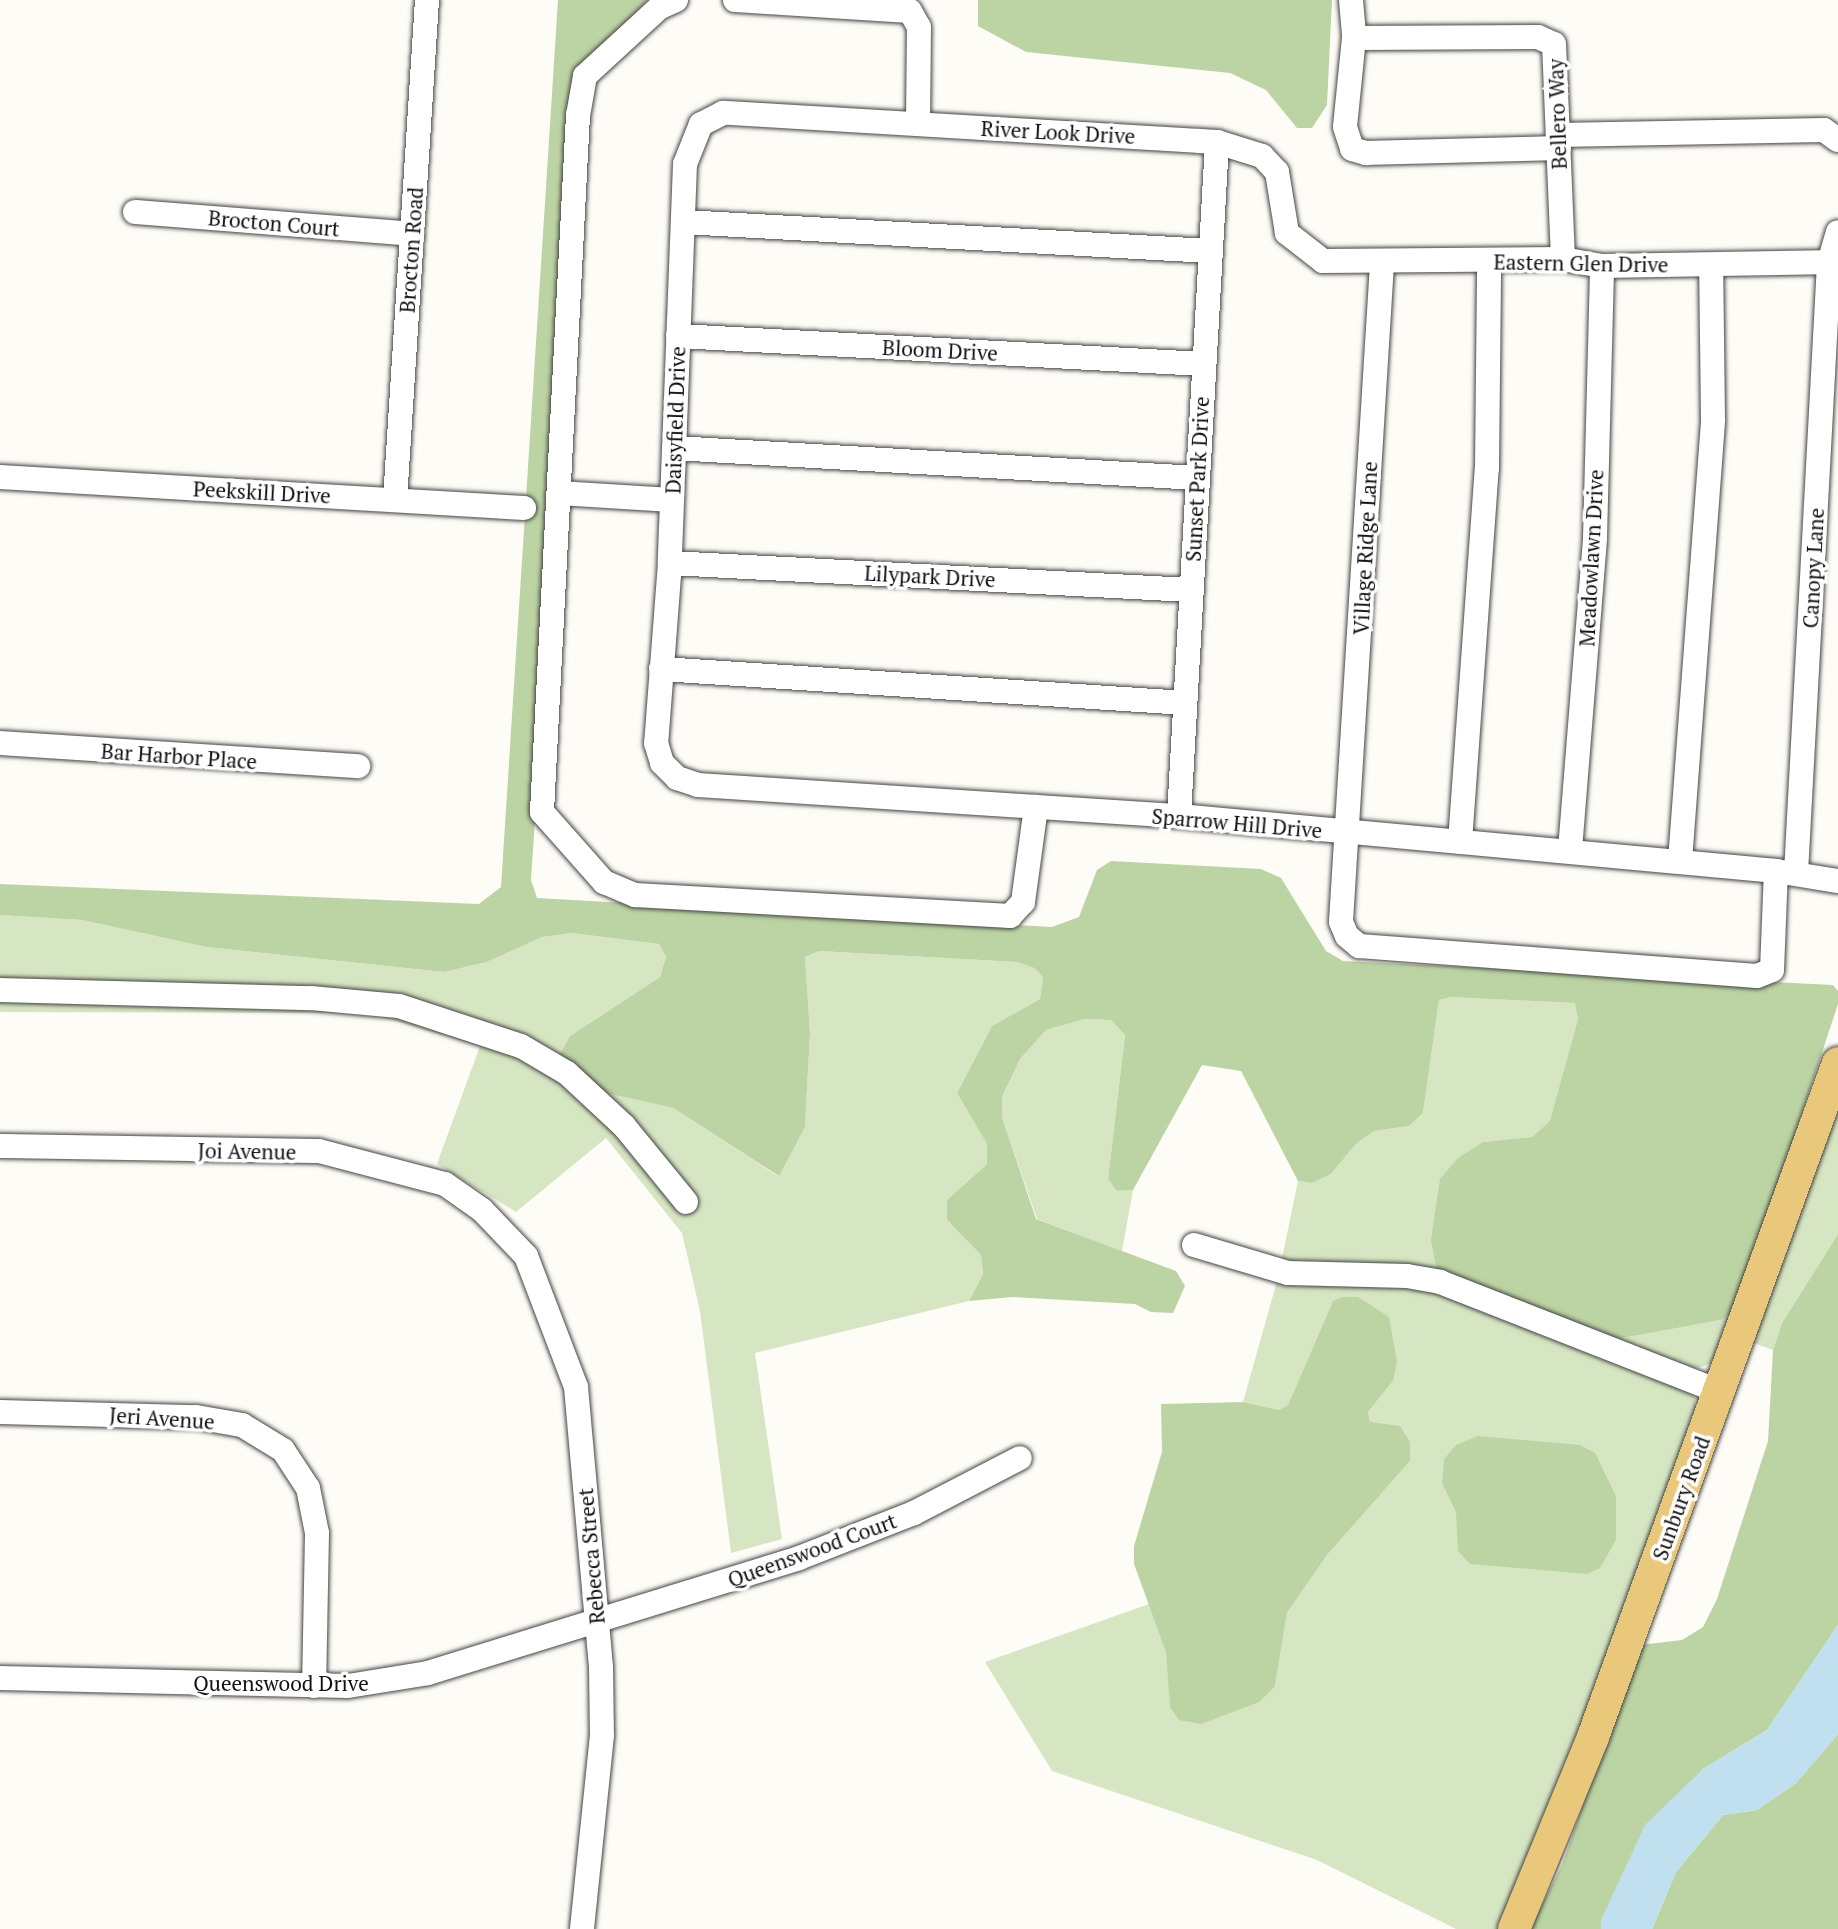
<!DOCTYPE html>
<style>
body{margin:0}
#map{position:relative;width:1838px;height:1929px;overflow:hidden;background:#fefcf6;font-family:"PT Serif",serif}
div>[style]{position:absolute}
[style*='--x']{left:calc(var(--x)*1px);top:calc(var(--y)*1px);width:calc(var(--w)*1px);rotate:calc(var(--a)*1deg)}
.green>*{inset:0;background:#d6e6c2}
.forest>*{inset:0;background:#bcd4a3}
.water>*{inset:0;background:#c0e0f0}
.roads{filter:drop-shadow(0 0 2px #444) drop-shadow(0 0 2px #444)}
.minor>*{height:24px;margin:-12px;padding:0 12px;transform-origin:12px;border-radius:12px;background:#fff}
.major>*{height:32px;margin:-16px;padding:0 16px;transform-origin:16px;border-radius:16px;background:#e9c87b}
span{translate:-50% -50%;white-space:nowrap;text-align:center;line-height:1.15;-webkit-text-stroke:7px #fff;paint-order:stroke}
.street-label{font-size:21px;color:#111}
</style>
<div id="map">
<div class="green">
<i style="clip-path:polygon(0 915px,82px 920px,206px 947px,444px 972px,487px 962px,542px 937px,572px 933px,659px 944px,666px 957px,660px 977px,570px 1036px,579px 1087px,673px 1108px,778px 1176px,805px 1127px,810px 1033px,805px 957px,819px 951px,1017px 962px,1034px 968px,1043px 977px,1040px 999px,992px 1026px,957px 1093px,987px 1144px,987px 1164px,947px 1200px,947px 1220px,981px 1255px,983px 1274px,969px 1301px,755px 1353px,782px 1539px,731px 1553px,700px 1311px,682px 1233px,606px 1138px,516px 1212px,437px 1164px,480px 1046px,368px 1013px,0 1012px)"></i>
<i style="clip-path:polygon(1449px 997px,1576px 1003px,1578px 1019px,1551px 1121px,1532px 1137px,1483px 1142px,1437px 1272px,1281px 1263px,1298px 1181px,1312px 1183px,1331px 1174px,1356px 1144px,1374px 1131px,1409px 1126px,1423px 1113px,1439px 1000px)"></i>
<i style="clip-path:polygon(1085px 1019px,1111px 1020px,1125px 1035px,1108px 1179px,1118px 1191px,1133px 1190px,1122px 1251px,1037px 1219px,1002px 1117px,1002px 1097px,1020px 1059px,1046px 1030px)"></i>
<i style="clip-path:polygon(1838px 1107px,1838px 1234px,1782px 1323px,1773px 1350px,1748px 1341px)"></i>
<i style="clip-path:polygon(1277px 1281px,1432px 1285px,1693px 1389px,1696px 1409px,1548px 1820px,1501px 1929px,1456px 1929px,1317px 1860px,1052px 1771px,985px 1662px,1149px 1604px,1167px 1652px,1170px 1707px,1275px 1686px,1287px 1613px,1327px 1555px,1410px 1461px,1370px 1422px,1368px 1412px,1393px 1381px,1333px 1301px,1288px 1405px,1279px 1410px,1243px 1402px)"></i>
<i style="clip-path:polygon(1738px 1307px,1717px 1362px,1693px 1369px,1617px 1339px,1721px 1320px)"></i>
</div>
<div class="forest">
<i style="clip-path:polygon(558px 0,648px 0,595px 55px,583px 91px,531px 880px,537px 898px,1052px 927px,1079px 917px,1097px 870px,1111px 861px,1261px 869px,1281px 878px,1326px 951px,1343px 961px,1833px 985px,1838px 991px,1838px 1004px,1738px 1307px,1721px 1320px,1617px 1339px,1437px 1272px,1431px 1240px,1440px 1179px,1458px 1158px,1483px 1142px,1532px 1137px,1550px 1121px,1578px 1019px,1575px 1003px,1450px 997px,1439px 1000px,1423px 1113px,1409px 1126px,1374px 1131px,1356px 1144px,1331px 1174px,1312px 1183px,1298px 1181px,1241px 1071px,1202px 1065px,1133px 1190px,1117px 1191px,1108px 1179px,1125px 1035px,1111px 1020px,1085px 1019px,1046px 1030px,1020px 1059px,1002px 1097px,1002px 1117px,1036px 1219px,1176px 1271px,1185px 1286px,1173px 1313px,1151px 1312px,1135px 1304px,1012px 1297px,969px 1301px,983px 1274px,981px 1255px,947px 1220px,947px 1200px,987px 1164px,987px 1144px,957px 1093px,992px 1026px,1040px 999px,1043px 977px,1034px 968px,1017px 962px,819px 951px,805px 957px,810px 1033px,805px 1127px,779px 1176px,673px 1108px,579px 1087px,556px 1063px,570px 1036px,660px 977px,666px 957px,659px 944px,572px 933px,542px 937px,487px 962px,444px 972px,206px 947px,82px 920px,0 915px,0 884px,479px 904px,501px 887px)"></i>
<i style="clip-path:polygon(978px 0,1332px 0,1327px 105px,1312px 128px,1297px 128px,1266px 90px,1230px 73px,1026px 52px,978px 26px)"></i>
<i style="clip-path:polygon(1838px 1234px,1838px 1625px,1767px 1730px,1703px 1769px,1602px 1918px,1601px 1929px,1530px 1929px,1562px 1865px,1639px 1645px,1682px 1640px,1703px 1627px,1717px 1599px,1768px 1441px,1773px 1350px,1782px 1323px)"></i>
<i style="clip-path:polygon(1343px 1297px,1358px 1297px,1389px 1317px,1397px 1361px,1393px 1381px,1368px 1412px,1370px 1422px,1400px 1426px,1410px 1442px,1410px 1461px,1327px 1555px,1287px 1613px,1275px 1686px,1259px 1702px,1201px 1724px,1179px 1720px,1170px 1707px,1166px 1652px,1134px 1564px,1134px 1546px,1162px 1452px,1161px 1404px,1243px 1402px,1279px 1410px,1288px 1405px,1333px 1301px)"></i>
<i style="clip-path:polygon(1478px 1436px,1580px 1445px,1595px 1453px,1616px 1496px,1616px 1540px,1600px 1568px,1587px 1574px,1470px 1564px,1458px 1551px,1456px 1512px,1442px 1483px,1444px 1459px,1456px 1445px)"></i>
<i style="clip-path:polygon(1838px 1734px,1838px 1929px,1652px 1929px,1676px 1872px,1723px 1815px,1757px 1810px,1796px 1783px)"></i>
</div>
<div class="water">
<i style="clip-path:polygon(1838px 1625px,1838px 1734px,1796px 1783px,1757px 1810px,1723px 1815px,1676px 1872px,1652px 1929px,1601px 1929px,1602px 1918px,1645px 1825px,1703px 1769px,1767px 1730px)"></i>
</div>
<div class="roads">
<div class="minor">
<i style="--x:676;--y:0;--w:17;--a:156"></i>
<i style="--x:660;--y:7;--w:102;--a:137.4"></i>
<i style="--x:585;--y:76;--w:40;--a:100"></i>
<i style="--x:578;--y:115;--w:698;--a:92.96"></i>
<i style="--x:542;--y:812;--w:94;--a:48.5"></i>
<i style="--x:604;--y:882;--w:34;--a:23"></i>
<i style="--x:635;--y:895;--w:376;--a:3.2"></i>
<i style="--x:1010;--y:916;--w:19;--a:-47"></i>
<i style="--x:1023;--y:902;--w:96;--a:-82.2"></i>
<i style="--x:735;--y:0;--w:175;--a:3.6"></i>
<i style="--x:910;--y:11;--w:18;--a:61"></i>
<i style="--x:919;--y:27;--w:97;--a:90.6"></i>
<i style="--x:1351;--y:0;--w:38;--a:85"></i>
<i style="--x:1354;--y:38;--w:89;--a:95.8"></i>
<i style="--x:1345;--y:127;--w:23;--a:72"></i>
<i style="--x:1352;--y:149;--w:15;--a:16"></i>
<i style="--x:1366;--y:153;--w:193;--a:-1.5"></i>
<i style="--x:1354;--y:38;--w:184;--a:-0.3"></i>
<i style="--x:1538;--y:37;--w:17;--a:24"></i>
<i style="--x:1554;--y:44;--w:215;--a:87.6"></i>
<i style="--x:1558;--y:135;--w:266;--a:-1.1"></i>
<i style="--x:1824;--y:130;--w:17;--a:36"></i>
<i style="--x:135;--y:212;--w:278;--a:4.5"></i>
<i style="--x:683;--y:222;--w:528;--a:3.15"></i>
<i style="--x:1838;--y:262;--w:236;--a:179"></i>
<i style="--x:1602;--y:266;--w:40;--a:-170"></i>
<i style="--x:1563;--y:259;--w:240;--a:179.5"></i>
<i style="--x:1323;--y:261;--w:46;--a:-142.1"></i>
<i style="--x:1287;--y:233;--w:62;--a:-99.3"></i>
<i style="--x:1277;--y:172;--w:22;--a:-133"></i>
<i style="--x:1262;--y:156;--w:47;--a:-162.7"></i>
<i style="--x:1217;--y:142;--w:495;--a:-176.6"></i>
<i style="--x:723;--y:113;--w:25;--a:153"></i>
<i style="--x:701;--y:124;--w:43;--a:111.8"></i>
<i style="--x:685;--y:164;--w:399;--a:92.2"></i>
<i style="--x:670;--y:563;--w:181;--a:94.4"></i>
<i style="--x:656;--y:743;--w:21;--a:73"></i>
<i style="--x:662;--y:763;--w:21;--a:45"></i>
<i style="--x:677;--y:778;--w:22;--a:18"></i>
<i style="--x:698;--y:785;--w:482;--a:3.7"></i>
<i style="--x:1179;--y:816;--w:600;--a:5.26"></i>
<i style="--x:1776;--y:871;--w:63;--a:9.2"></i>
<i style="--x:1382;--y:264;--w:659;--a:93.57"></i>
<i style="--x:1341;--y:922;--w:15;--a:67"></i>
<i style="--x:1347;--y:936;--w:16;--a:40"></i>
<i style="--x:1359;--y:946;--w:399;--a:4.3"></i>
<i style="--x:1757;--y:976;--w:16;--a:-22"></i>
<i style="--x:1772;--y:970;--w:99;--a:-87.7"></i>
<i style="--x:678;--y:336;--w:526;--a:3.05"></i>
<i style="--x:674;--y:448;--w:524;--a:3.28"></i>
<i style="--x:0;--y:477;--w:525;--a:3.39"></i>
<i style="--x:559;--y:493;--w:113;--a:3.5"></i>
<i style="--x:395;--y:500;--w:501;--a:-86.34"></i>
<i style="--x:670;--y:563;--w:521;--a:2.97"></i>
<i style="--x:661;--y:669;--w:525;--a:3.71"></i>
<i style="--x:0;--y:743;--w:359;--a:3.7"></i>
<i style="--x:1179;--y:816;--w:675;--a:-86.77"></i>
<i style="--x:1460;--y:842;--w:375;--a:-85.9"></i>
<i style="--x:1487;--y:468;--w:207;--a:-89.4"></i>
<i style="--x:1570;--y:850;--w:313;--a:-85.4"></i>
<i style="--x:1595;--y:538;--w:272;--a:-88.5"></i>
<i style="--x:1680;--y:861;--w:443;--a:-85.7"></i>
<i style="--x:1713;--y:419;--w:154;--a:-90.7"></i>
<i style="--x:1796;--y:873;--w:611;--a:-86.9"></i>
<i style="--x:1829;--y:263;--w:32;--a:-74"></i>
<i style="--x:0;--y:990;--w:311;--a:1.5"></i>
<i style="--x:311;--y:998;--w:88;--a:5.2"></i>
<i style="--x:399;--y:1006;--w:128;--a:18.2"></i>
<i style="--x:521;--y:1046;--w:53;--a:30.4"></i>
<i style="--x:567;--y:1073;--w:78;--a:42.9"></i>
<i style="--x:624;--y:1126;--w:98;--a:50.8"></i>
<i style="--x:0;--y:1146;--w:319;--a:0.9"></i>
<i style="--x:319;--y:1151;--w:130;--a:14.7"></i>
<i style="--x:445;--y:1184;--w:45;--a:35.1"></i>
<i style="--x:482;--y:1210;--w:64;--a:46.3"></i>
<i style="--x:526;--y:1256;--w:140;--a:69.1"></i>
<i style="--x:576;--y:1387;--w:281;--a:84.9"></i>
<i style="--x:601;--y:1667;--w:68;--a:89.2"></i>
<i style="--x:602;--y:1735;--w:195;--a:95.9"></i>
<i style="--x:1194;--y:1245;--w:98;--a:16.6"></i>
<i style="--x:1288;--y:1273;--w:119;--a:1.4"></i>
<i style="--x:1407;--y:1276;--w:34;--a:10"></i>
<i style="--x:1440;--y:1282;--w:301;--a:21.4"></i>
<i style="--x:0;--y:1412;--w:196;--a:1.5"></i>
<i style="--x:196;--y:1417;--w:47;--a:9.9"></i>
<i style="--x:242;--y:1425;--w:48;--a:31.4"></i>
<i style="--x:283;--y:1450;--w:45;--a:56.7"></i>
<i style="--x:308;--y:1488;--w:46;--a:78.7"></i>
<i style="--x:317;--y:1533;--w:153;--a:91.1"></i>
<i style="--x:0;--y:1678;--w:348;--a:1.3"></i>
<i style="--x:348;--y:1686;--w:81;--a:-9.2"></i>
<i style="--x:428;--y:1673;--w:388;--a:-17.2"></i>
<i style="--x:799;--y:1558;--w:123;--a:-21.4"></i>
<i style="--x:914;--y:1513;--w:119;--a:-27.4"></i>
</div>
<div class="major">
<i style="--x:1514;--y:1929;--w:208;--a:-67.6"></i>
<i style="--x:1593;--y:1737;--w:717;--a:-70.02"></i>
</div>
</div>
<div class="street-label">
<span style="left:1557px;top:114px;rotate:-92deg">Bellero Way</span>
<span style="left:1058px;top:132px;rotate:3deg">River Look Drive</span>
<span style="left:274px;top:223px;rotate:5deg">Brocton Court</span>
<span style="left:411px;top:250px;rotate:-86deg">Brocton Road</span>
<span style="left:1581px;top:263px;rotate:1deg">Eastern Glen Drive</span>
<span style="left:940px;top:350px;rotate:3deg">Bloom Drive</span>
<span style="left:675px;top:420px;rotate:-88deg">Daisyfield Drive</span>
<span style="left:1197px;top:479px;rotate:-87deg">Sunset Park Drive</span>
<span style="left:262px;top:492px;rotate:3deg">Peekskill Drive</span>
<span style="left:1365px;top:548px;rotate:-87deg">Village Ridge Lane</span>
<span style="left:1591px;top:558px;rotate:-87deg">Meadowlawn Drive</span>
<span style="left:1813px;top:568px;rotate:-87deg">Canopy Lane</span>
<span style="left:930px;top:576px;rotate:3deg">Lilypark Drive</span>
<span style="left:179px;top:756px;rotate:4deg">Bar Harbor Place</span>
<span style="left:1237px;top:823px;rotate:5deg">Sparrow Hill Drive</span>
<span style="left:247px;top:1151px;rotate:1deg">Joi Avenue</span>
<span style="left:162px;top:1418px;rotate:4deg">Jeri Avenue</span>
<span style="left:1681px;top:1498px;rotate:-70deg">Sunbury Road</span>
<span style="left:812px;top:1550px;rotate:-20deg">Queenswood Court</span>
<span style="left:591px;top:1556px;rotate:-95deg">Rebecca Street</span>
<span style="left:281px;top:1683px">Queenswood Drive</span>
</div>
</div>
